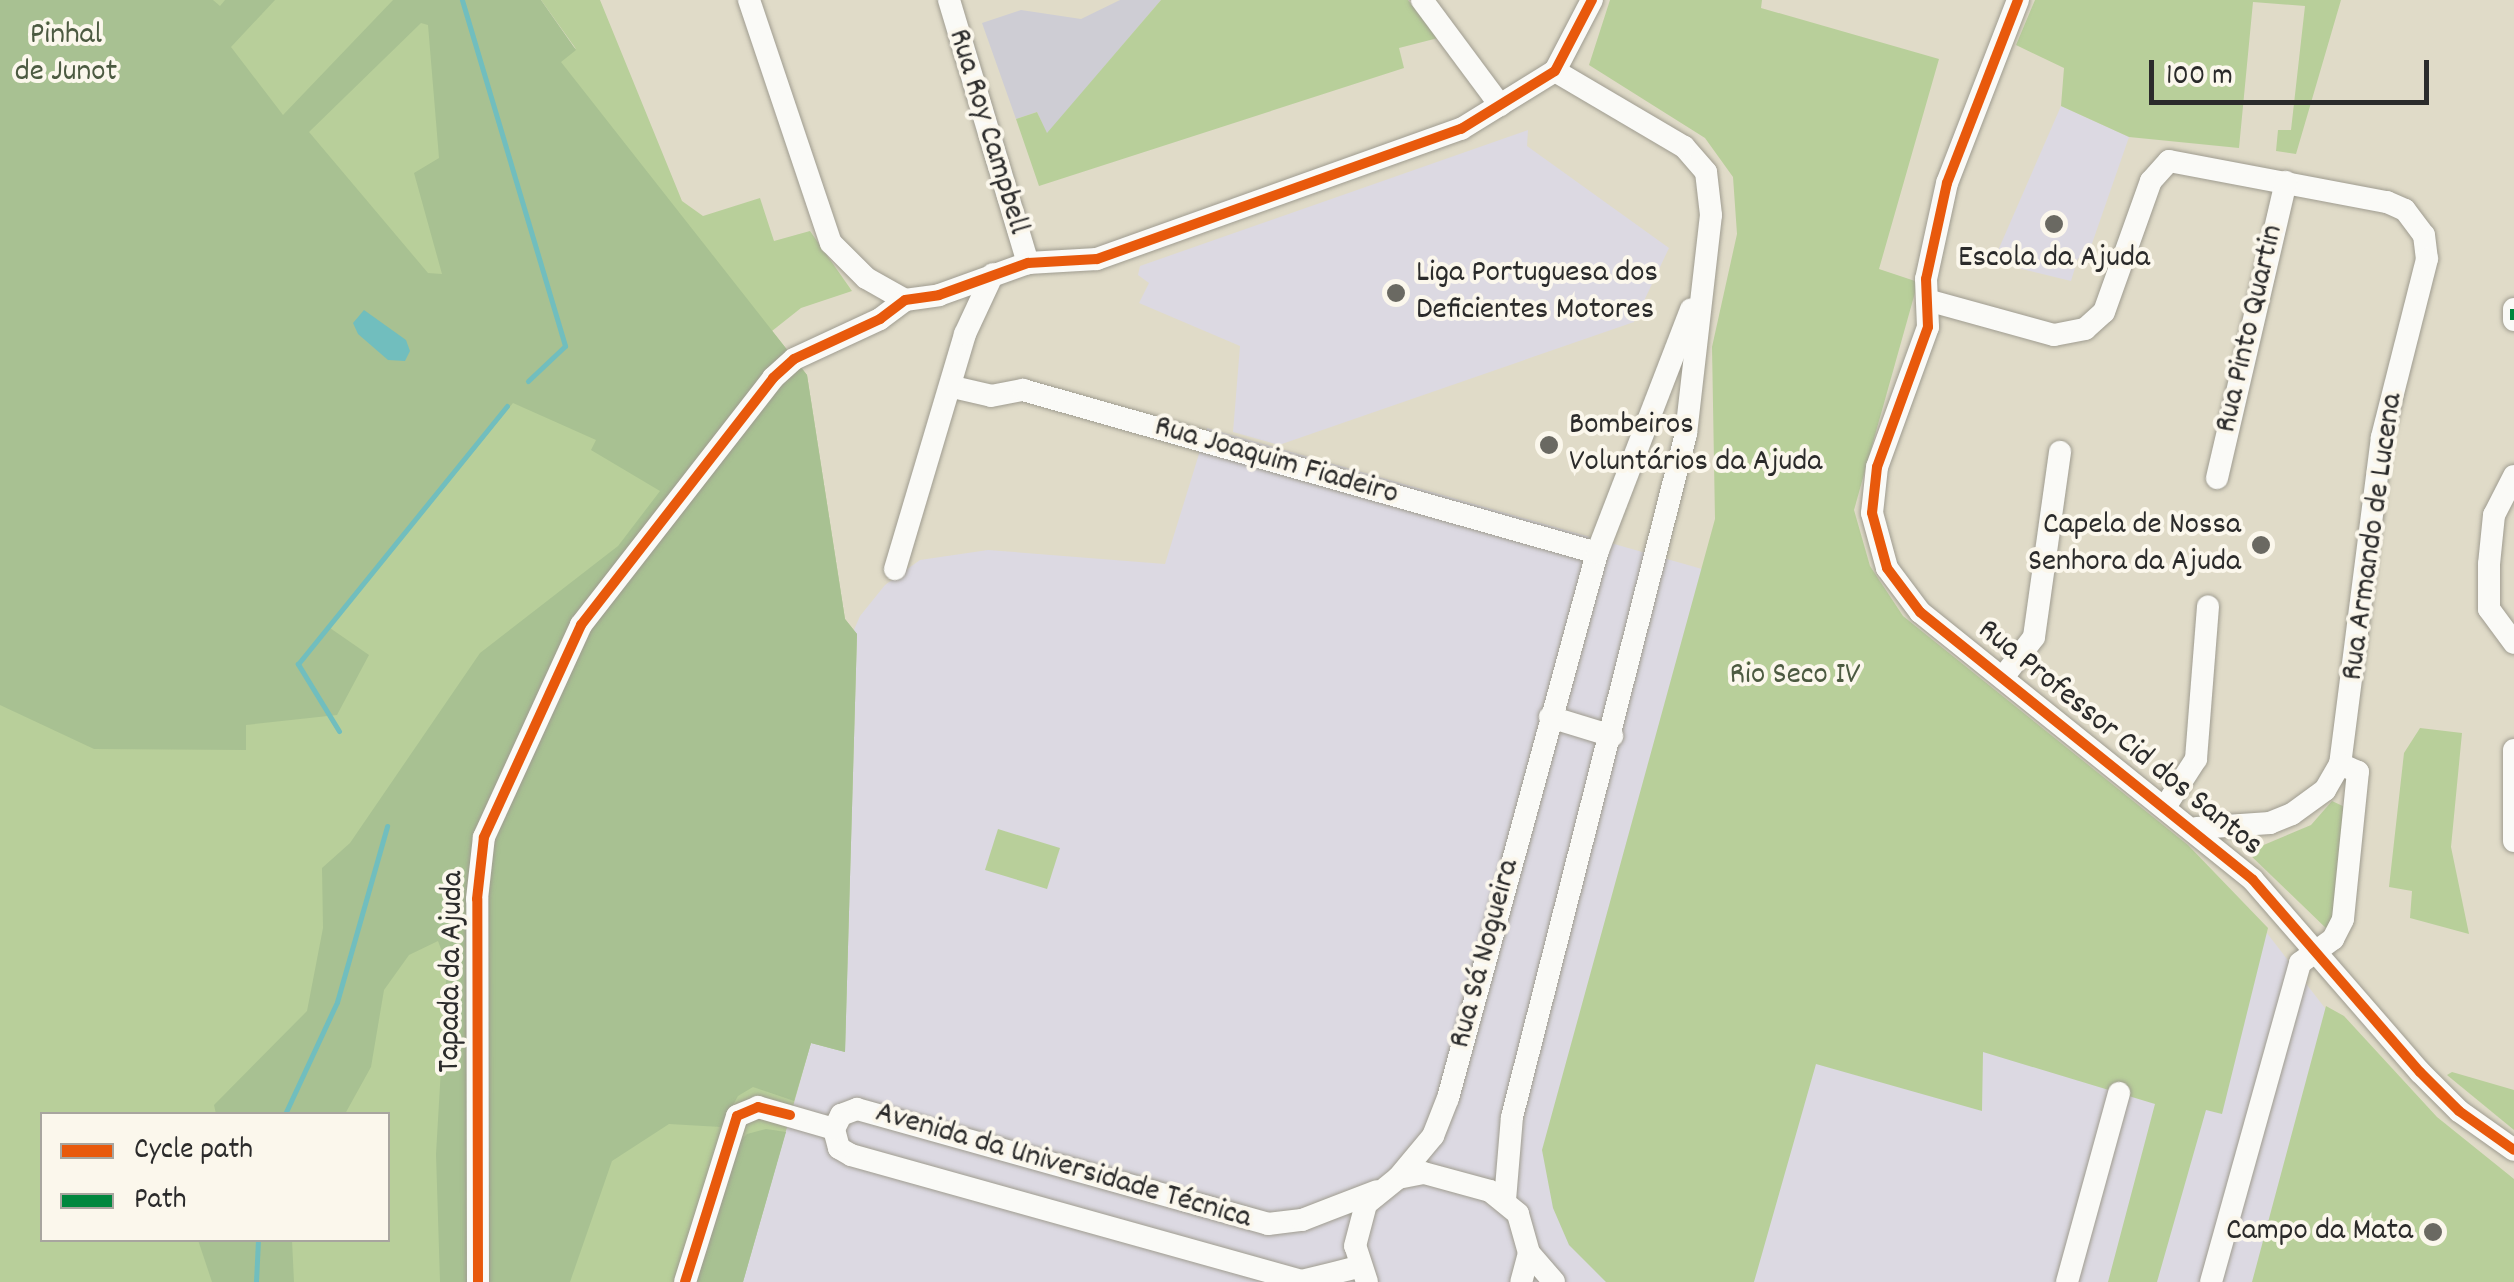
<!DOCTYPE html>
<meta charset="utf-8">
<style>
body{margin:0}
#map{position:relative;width:2514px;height:1282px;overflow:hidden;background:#e0dbc8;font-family:Dekko,sans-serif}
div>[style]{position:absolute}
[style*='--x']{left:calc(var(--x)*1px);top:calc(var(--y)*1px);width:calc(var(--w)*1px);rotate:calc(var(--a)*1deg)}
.built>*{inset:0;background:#dcd9e2}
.industrial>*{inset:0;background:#cecdd4}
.green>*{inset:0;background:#b8cf9a}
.forest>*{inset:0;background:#a8c192}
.water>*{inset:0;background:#71bebe}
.stream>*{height:5px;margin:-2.5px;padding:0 2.5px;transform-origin:2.5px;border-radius:2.5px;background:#71bebe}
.roads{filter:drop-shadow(0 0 2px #9f9c90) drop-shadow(0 0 2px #9f9c90)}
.minor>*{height:22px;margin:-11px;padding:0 11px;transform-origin:11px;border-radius:11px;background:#fafaf7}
.quiet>*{height:8px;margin-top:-4px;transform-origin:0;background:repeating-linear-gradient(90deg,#00873e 0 15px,transparent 0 23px)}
.cycleway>*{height:10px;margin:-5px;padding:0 5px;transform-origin:5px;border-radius:5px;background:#e8590c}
.dots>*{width:28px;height:28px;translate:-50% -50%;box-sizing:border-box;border:5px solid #fbf7ec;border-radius:50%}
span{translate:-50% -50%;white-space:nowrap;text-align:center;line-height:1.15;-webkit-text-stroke:8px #fbf7ec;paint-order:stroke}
.park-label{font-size:32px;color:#4c5a41}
.street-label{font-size:32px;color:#2b2b2b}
.poi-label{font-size:32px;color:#2b2b2b}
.left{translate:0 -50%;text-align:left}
.right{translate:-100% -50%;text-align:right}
.legend{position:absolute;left:40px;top:1112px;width:350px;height:130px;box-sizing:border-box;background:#fbf7ec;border:2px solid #a8a59f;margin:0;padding:12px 18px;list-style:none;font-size:30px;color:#2b2b2b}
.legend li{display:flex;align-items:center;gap:20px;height:50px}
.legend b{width:50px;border:2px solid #a8a59f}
.scale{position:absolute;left:2149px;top:60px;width:280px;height:45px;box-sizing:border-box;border:5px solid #2b2b2b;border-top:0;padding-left:12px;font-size:30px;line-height:35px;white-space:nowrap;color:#2b2b2b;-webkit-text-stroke:8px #fbf7ec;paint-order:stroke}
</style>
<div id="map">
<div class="built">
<i style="clip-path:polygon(2061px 106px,2129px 137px,2086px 261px,2078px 258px,2071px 281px,1993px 262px)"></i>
<i style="clip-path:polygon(1528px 130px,1527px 146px,1669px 248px,1634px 322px,1279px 445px,1233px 432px,1240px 346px,1139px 303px,1149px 283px,1138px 275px,1140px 266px)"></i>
<i style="clip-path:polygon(1207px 428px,1730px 577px,2263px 928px,2328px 1012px,2259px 1282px,739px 1282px,850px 639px,860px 616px,885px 585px,920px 560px,988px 550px,1165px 564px)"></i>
</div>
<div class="industrial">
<i style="clip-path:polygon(1120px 0,1161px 0,1047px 134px,1037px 112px,1016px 119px,982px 23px,1021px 10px,1081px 19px)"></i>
</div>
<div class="green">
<i style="clip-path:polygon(evenodd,0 0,513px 0,576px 49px,541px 0,600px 0,682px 201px,703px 216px,760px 198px,774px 241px,810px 231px,852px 291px,801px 308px,772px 331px,807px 375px,845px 619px,857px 634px,845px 1052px,811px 1043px,743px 1282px,0 1282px,0 0,42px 1114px,388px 1114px,388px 1240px,42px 1240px,42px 1114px)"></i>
<i style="clip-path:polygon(1161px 0,1408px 0,1438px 38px,1399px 48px,1404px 68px,1039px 186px,1016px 119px,1037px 112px,1047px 133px)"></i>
<i style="clip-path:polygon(1610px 0,1762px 0,1761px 8px,1939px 59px,1879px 269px,1918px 282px,1854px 510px,1870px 566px,1903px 616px,2188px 845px,2268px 928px,2222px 1114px,2206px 1110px,2157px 1282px,2108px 1282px,2155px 1104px,1983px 1052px,1982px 1111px,1816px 1064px,1754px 1282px,1606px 1282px,1569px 1245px,1553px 1208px,1542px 1150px,1715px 519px,1712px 347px,1737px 234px,1733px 177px,1705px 138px,1589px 65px)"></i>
<i style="clip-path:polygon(2035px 0,2341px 0,2296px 154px,2276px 151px,2278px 130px,2291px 130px,2305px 6px,2253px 2px,2239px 148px,2129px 137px,2061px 106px,2064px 68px,2016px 45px)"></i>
<i style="clip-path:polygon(2420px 728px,2462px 733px,2451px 847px,2469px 934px,2410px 918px,2412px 891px,2389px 887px,2404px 753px)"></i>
<i style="clip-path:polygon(2332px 801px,2347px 808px,2330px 932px,2247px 852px,2311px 825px)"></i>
<i style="clip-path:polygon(998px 829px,1060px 848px,1047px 889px,985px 870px)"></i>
<i style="clip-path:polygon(2326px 1006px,2344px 1016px,2437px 1117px,2514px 1179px,2514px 1282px,2252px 1282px)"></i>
<i style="clip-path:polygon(2452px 1072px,2514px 1090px,2514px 1130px,2447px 1075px)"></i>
</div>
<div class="forest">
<i style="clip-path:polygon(evenodd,0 0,213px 0,220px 6px,225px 0,275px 0,231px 47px,283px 115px,393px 0,541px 0,576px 50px,561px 62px,807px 375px,845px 619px,857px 634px,845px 1052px,811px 1043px,794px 1101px,753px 1087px,738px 1096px,721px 1127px,669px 1124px,612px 1161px,570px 1282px,440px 1282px,436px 1154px,447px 965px,438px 941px,409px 955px,384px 990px,371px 1067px,345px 1114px,216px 1114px,214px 1105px,307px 1011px,323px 928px,322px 868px,350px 843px,480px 653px,618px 546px,660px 491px,591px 450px,596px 440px,513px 403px,330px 628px,369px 655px,337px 715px,246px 725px,246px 750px,94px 749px,0 705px,0 0,421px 23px,428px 25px,439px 158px,414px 173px,442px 274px,428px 273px,309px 132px,421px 23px)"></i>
<i style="clip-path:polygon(766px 1129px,786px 1132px,743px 1282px,697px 1282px,733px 1148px,747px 1134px)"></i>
<i style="clip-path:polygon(198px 1240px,292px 1240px,294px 1282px,212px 1282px)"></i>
</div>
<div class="water">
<i style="clip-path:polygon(364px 310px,406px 340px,410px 351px,405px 361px,388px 360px,358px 334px,353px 323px)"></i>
</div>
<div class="stream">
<i style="--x:462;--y:0;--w:361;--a:73.4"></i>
<i style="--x:565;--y:346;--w:51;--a:136.6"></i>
<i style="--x:339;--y:731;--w:79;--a:-121.5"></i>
<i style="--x:298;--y:664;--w:332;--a:-51"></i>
<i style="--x:285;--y:1114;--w:123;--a:-65.1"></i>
<i style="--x:337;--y:1002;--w:183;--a:-74.1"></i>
<i style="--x:256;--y:1282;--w:42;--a:-87.3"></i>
</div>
<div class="roads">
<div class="minor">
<i style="--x:749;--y:0;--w:256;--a:71.4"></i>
<i style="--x:831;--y:243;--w:49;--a:45"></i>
<i style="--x:866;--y:278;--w:45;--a:29.4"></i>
<i style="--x:949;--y:0;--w:275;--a:73.3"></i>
<i style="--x:1422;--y:0;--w:131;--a:53.4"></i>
<i style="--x:2018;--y:0;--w:196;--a:111.2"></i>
<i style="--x:1947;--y:183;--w:98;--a:102.3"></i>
<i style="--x:1926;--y:279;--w:48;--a:87.6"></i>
<i style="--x:1928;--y:327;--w:149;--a:110"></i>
<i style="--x:1877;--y:467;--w:46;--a:96.2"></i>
<i style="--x:1872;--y:513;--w:57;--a:74.7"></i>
<i style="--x:1887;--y:568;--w:55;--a:53.1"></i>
<i style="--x:1920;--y:612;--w:427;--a:38.8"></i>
<i style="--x:2253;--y:880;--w:254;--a:49"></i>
<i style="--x:2420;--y:1072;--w:55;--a:45"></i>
<i style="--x:2459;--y:1111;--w:67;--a:35.3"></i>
<i style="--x:1927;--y:300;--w:132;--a:15.4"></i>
<i style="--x:2054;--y:335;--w:32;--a:-11"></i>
<i style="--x:2085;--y:329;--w:25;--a:-42"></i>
<i style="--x:2104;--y:312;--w:139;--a:-70.3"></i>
<i style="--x:2151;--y:181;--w:27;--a:-48"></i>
<i style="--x:2169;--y:161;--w:222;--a:10.7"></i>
<i style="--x:2387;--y:202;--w:20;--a:24"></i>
<i style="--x:2405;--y:210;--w:31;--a:53"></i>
<i style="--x:2424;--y:235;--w:24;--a:83"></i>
<i style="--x:2427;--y:259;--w:184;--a:104.2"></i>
<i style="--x:2382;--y:437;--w:330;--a:97.3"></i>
<i style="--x:2340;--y:764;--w:30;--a:120"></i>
<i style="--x:2325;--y:790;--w:41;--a:144"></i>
<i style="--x:2292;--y:814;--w:24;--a:158"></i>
<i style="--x:2270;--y:823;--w:73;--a:176.1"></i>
<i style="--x:2514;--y:309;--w:11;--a:90"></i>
<i style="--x:953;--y:387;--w:39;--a:13"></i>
<i style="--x:991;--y:396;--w:33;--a:-11"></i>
<i style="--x:1023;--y:390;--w:597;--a:15.85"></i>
<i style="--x:2514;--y:476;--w:44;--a:117.1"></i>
<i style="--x:2494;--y:515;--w:49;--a:95.8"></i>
<i style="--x:2489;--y:564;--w:45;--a:90"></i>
<i style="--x:2489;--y:609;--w:42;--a:53.7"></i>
<i style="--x:2217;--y:478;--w:304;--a:-76.9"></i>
<i style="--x:895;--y:569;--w:245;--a:-73.4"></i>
<i style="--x:965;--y:334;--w:66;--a:-65"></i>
<i style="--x:2004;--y:676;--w:49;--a:-52.4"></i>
<i style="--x:2034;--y:637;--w:187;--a:-82"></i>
<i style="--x:1550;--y:717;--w:65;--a:17"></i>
<i style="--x:2514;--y:750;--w:91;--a:90"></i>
<i style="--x:2167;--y:804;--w:54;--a:-57.2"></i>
<i style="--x:2196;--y:759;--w:153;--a:-85.5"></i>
<i style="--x:1398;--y:1178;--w:55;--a:-50.2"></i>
<i style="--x:1433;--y:1136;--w:41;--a:-68.5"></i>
<i style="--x:1448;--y:1098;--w:565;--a:-74.71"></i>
<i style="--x:1597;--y:553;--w:261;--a:-68.9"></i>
<i style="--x:1505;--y:1200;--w:83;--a:-85.2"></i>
<i style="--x:1512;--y:1117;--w:705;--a:-75.71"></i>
<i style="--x:1686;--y:434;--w:220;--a:-83.5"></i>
<i style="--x:1711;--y:215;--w:43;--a:-96.6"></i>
<i style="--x:1706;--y:172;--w:33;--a:-131"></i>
<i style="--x:1684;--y:147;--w:150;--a:-149.5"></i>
<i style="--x:1529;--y:1253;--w:38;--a:49"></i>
<i style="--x:1358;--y:1267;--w:58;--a:166"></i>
<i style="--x:1302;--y:1281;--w:468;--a:-164.4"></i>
<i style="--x:851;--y:1155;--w:14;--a:-150"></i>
<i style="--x:839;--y:1148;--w:20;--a:-105"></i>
<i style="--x:834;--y:1129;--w:16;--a:-63"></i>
<i style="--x:841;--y:1115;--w:17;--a:-21"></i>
<i style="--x:857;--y:1109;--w:427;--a:15.6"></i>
<i style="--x:1268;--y:1224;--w:34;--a:-7"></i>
<i style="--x:1302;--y:1220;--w:80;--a:-21.1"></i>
<i style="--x:478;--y:1282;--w:383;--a:-90.1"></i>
<i style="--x:477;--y:899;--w:62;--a:-83.6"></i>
<i style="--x:484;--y:837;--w:233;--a:-65.4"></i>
<i style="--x:581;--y:625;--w:313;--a:-52.1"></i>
<i style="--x:773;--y:378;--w:28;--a:-42"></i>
<i style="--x:794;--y:359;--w:95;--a:-24.9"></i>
<i style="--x:880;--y:319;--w:31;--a:-37"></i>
<i style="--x:905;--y:300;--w:34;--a:-8"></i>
<i style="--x:939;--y:295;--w:95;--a:-19.8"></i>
<i style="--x:1028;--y:263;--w:69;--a:-3.3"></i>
<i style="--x:1097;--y:259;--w:387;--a:-19.7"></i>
<i style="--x:1461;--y:129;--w:110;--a:-31.7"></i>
<i style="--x:1555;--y:71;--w:80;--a:-62.5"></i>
<i style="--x:685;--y:1282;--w:174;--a:-72.6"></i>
<i style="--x:737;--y:1116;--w:23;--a:-23"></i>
<i style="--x:758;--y:1107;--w:79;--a:16.1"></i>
<i style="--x:1367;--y:1282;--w:38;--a:-108"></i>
<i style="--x:1355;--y:1246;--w:43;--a:-75.3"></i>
<i style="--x:1366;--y:1204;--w:41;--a:-39.1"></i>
<i style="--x:1398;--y:1178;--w:26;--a:-11"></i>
<i style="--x:1424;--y:1173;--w:68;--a:15.3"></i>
<i style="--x:1490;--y:1191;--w:36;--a:39"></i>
<i style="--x:1518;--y:1214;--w:41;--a:74.2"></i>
<i style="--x:1529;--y:1253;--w:30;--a:105"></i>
<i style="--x:2067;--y:1282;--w:196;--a:-74.6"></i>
<i style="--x:2211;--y:1282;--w:331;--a:-74.4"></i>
<i style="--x:2300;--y:963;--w:41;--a:-36"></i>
<i style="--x:2333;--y:939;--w:22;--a:-63"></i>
<i style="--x:2343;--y:919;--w:148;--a:-84.2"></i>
<i style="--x:2358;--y:772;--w:20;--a:-156"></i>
</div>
</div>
<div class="quiet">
<i style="--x:2514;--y:309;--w:11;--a:90"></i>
</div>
<div class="cycleway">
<i style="--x:2018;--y:0;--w:196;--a:111.2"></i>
<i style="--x:1947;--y:183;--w:98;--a:102.3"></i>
<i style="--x:1926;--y:279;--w:48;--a:87.6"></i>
<i style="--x:1928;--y:327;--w:149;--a:110"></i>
<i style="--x:1877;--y:467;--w:46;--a:96.2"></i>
<i style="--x:1872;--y:513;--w:57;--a:74.7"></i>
<i style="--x:1887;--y:568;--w:55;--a:53.1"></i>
<i style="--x:1920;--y:612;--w:427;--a:38.8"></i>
<i style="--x:2253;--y:880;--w:254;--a:49"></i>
<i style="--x:2420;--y:1072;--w:55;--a:45"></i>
<i style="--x:2459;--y:1111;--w:67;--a:35.3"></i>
<i style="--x:478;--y:1282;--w:383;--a:-90.1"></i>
<i style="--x:477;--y:899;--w:62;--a:-83.6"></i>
<i style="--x:484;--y:837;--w:233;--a:-65.4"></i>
<i style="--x:581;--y:625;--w:313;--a:-52.1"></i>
<i style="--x:773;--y:378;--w:28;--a:-42"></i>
<i style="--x:794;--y:359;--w:95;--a:-24.9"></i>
<i style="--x:880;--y:319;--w:31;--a:-37"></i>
<i style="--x:905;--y:300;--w:34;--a:-8"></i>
<i style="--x:939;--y:295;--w:95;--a:-19.8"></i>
<i style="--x:1028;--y:263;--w:69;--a:-3.3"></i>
<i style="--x:1097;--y:259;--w:387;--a:-19.7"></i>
<i style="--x:1461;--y:129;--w:110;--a:-31.7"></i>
<i style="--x:1555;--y:71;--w:80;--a:-62.5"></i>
<i style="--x:685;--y:1282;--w:174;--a:-72.6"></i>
<i style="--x:737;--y:1116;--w:23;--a:-23"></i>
<i style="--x:758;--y:1107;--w:33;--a:14"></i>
</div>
<div class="dots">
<i style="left:2054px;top:224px;background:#6a6962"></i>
<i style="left:1396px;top:293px;background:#6a6962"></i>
<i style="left:1549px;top:445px;background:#6a6962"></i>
<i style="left:2261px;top:545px;background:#6a6962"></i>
<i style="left:2433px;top:1232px;background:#6a6962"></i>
</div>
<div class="park-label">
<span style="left:66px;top:55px">Pinhal<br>de Junot</span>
<span style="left:1795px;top:676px">Rio Seco IV</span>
</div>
<div class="street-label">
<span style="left:987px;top:132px;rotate:73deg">Rua Roy Campbell</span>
<span style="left:2251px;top:329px;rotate:-77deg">Rua Pinto Quartin</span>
<span style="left:1276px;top:462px;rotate:16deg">Rua Joaquim Fiadeiro</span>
<span style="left:2374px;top:537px;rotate:-82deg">Rua Armando de Lucena</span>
<span style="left:2119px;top:739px;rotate:39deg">Rua Professor Cid dos Santos</span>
<span style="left:1486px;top:954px;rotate:-75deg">Rua Sá Nogueira</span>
<span style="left:453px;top:972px;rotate:-89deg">Tapada da Ajuda</span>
<span style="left:1063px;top:1167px;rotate:16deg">Avenida da Universidade Técnica</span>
</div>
<div class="poi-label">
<span style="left:2054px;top:259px">Escola da Ajuda</span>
<span class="left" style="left:1416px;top:293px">Liga Portuguesa dos<br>Deficientes Motores</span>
<span class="left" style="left:1569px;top:445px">Bombeiros<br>Voluntários da Ajuda</span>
<span class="right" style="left:2241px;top:545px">Capela de Nossa<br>Senhora da Ajuda</span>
<span class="right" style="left:2413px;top:1232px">Campo da Mata</span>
</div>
<ul class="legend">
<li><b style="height:12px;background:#e8590c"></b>Cycle path</li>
<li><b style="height:12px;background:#00873e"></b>Path</li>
</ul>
<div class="scale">100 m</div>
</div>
